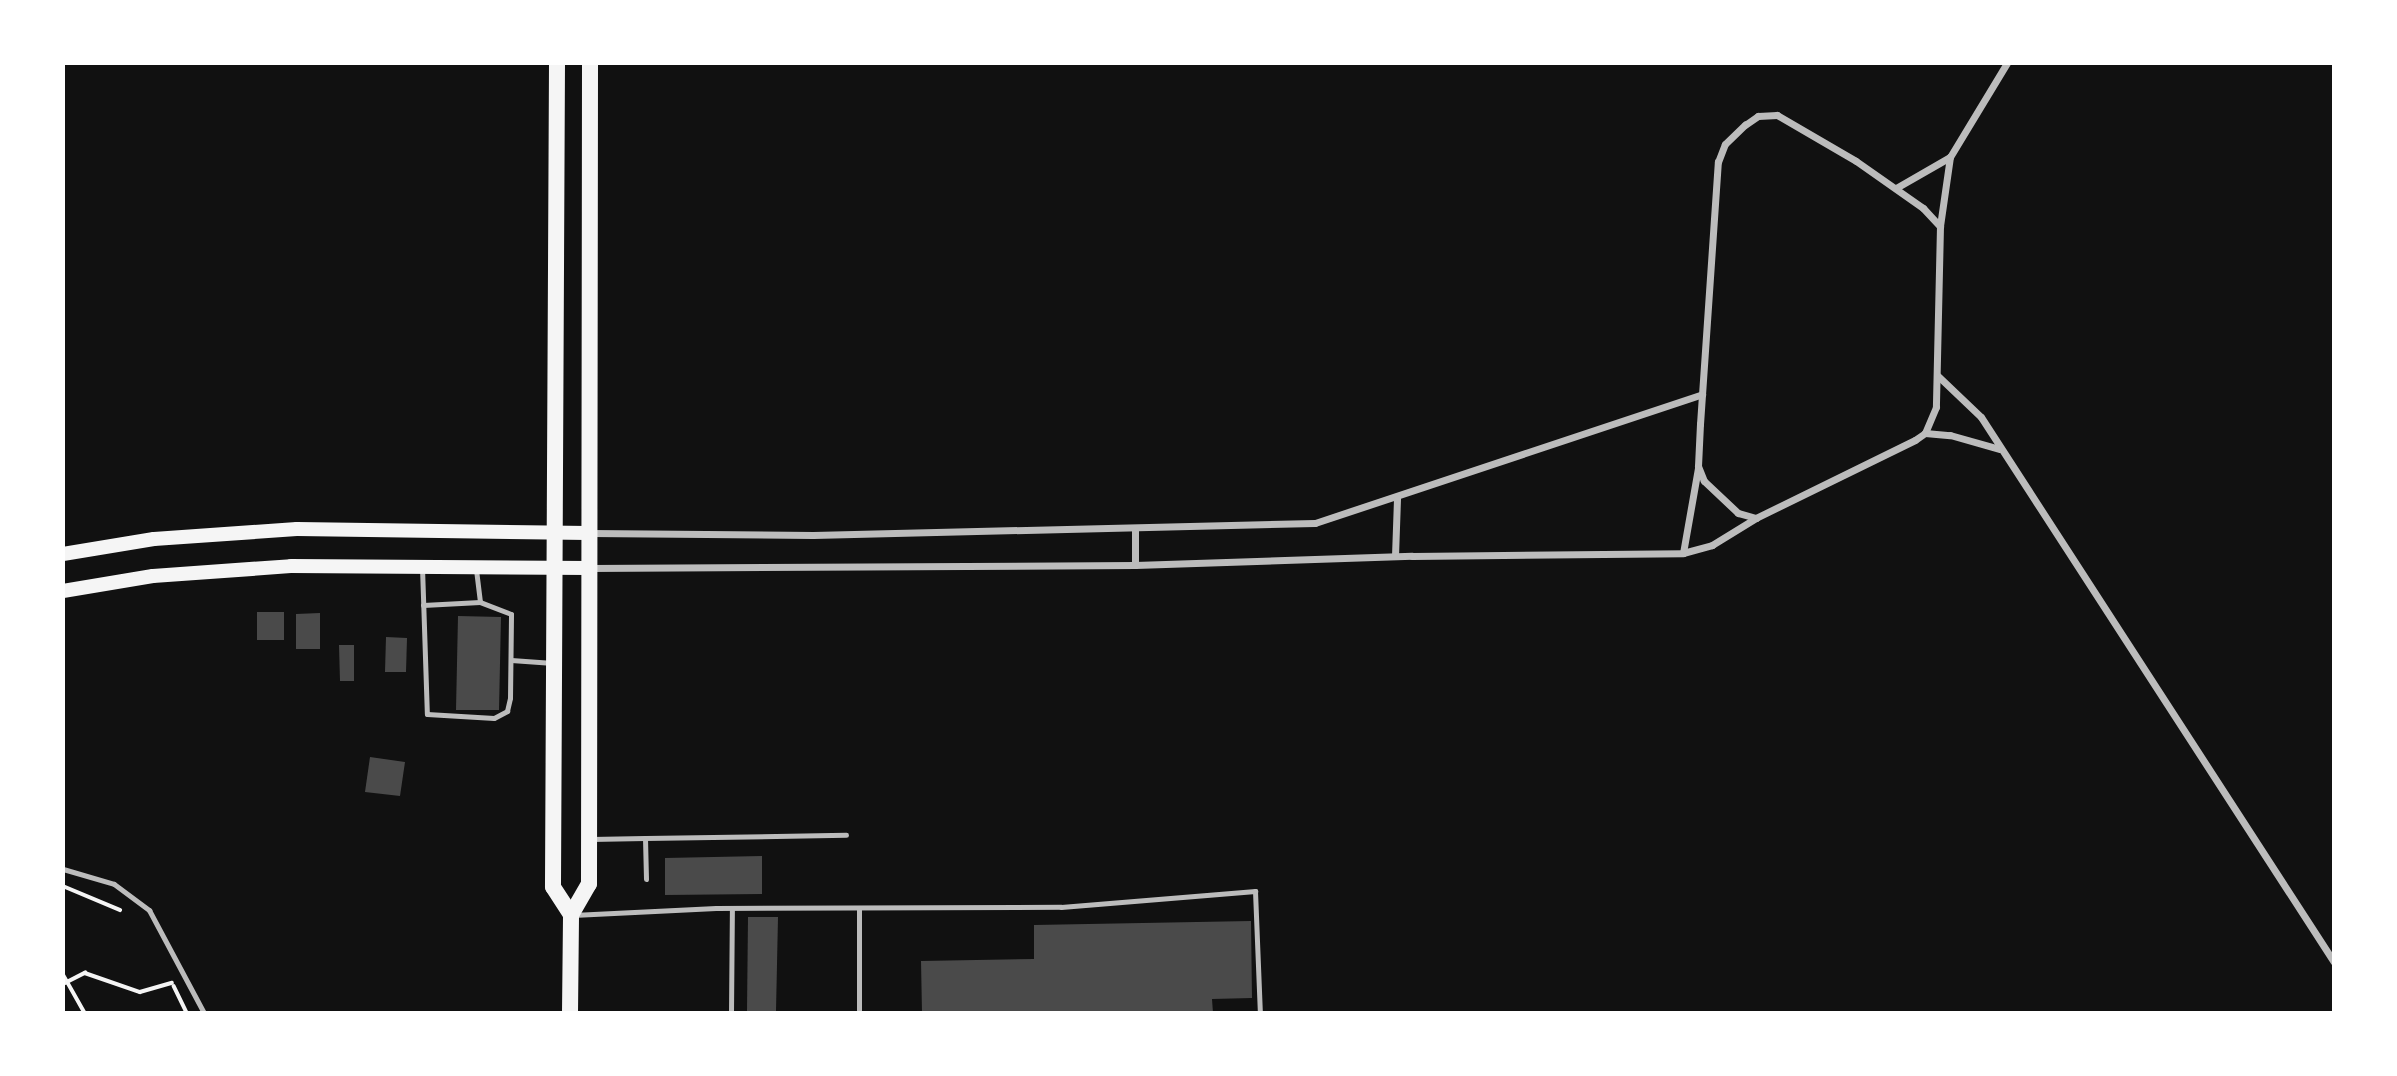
<!DOCTYPE html>
<style>
body{margin:0}
#map{position:relative;width:2397px;height:1076px;overflow:hidden;background:#111;font-family:"Noto Serif",serif}
div>[style]{position:absolute}
[style*='--x']{left:calc(var(--x)*1px);top:calc(var(--y)*1px);width:calc(var(--w)*1px);rotate:calc(var(--a)*1deg)}
.building>*{inset:0;background:#4a4a4a}
.path>*{height:3.5px;margin:-1.75px;padding:0 1.75px;transform-origin:1.75px;border-radius:1.75px;background:#f5f5f5}
.service>*{height:5px;margin:-2.5px;padding:0 2.5px;transform-origin:2.5px;border-radius:2.5px;background:#bcbcbc}
.minor>*{height:7px;margin:-3.5px;padding:0 3.5px;transform-origin:3.5px;border-radius:3.5px;background:#bcbcbc}
.secondary>*{height:14px;margin:-7px;padding:0 7px;transform-origin:7px;border-radius:7px;background:#f5f5f5}
.primary>*{height:16px;margin:-8px;padding:0 8px;transform-origin:8px;border-radius:8px;background:#f5f5f5}
span{translate:-50% -50%;white-space:nowrap;text-align:center;line-height:1.15;-webkit-text-stroke:7px #fff;paint-order:stroke}
.frame{position:absolute;inset:0;border:65px solid #fff;pointer-events:none}
</style>
<div id="map">
<div class="building">
<i style="clip-path:polygon(257px 612px,284px 612px,284px 640px,257px 640px)"></i>
<i style="clip-path:polygon(320px 613px,320px 649px,296px 649px,296px 614px)"></i>
<i style="clip-path:polygon(458px 616px,501px 617px,499px 710px,456px 710px)"></i>
<i style="clip-path:polygon(386px 637px,407px 638px,406px 672px,385px 672px)"></i>
<i style="clip-path:polygon(339px 645px,354px 645px,354px 681px,340px 681px)"></i>
<i style="clip-path:polygon(370px 757px,405px 762px,400px 796px,365px 792px)"></i>
<i style="clip-path:polygon(762px 856px,762px 894px,665px 895px,665px 858px)"></i>
<i style="clip-path:polygon(748px 917px,778px 917px,776px 1011px,747px 1011px)"></i>
<i style="clip-path:polygon(1251px 921px,1252px 998px,1212px 999px,1213px 1013px,922px 1013px,921px 961px,1034px 959px,1034px 925px)"></i>
</div>
<div class="path">
<i style="--x:63;--y:886;--w:62;--a:22.8"></i>
<i style="--x:63;--y:974;--w:45;--a:60.6"></i>
<i style="--x:63;--y:984;--w:25;--a:-27"></i>
<i style="--x:85;--y:973;--w:58;--a:19.1"></i>
<i style="--x:140;--y:992;--w:33;--a:-16"></i>
<i style="--x:174;--y:986;--w:30;--a:64"></i>
</div>
<div class="service">
<i style="--x:422;--y:567;--w:147;--a:88.1"></i>
<i style="--x:427;--y:714;--w:67;--a:3.4"></i>
<i style="--x:494;--y:718;--w:15;--a:-28"></i>
<i style="--x:507;--y:711;--w:13;--a:-77"></i>
<i style="--x:510;--y:698;--w:84;--a:-89.3"></i>
<i style="--x:511;--y:614;--w:33;--a:-159"></i>
<i style="--x:480;--y:602;--w:33;--a:-97"></i>
<i style="--x:423;--y:605;--w:57;--a:-3"></i>
<i style="--x:511;--y:660;--w:42;--a:4.1"></i>
<i style="--x:645;--y:838;--w:201;--a:-0.9"></i>
<i style="--x:591;--y:839;--w:54;--a:-1.1"></i>
<i style="--x:645;--y:838;--w:41;--a:88.6"></i>
<i style="--x:63;--y:869;--w:53;--a:16.4"></i>
<i style="--x:114;--y:884;--w:44;--a:36.6"></i>
<i style="--x:149;--y:910;--w:117;--a:61.9"></i>
<i style="--x:859;--y:909;--w:104;--a:90"></i>
<i style="--x:573;--y:915;--w:143;--a:-2.8"></i>
<i style="--x:716;--y:908;--w:345;--a:-0.2"></i>
<i style="--x:1061;--y:907;--w:195;--a:-4.7"></i>
<i style="--x:1255;--y:891;--w:122;--a:87.7"></i>
<i style="--x:731;--y:1013;--w:105;--a:-89.5"></i>
</div>
<div class="minor">
<i style="--x:1777;--y:115;--w:91;--a:30.2"></i>
<i style="--x:1856;--y:161;--w:82;--a:35"></i>
<i style="--x:1923;--y:208;--w:25;--a:47"></i>
<i style="--x:1940;--y:226;--w:181;--a:91.3"></i>
<i style="--x:1936;--y:407;--w:28;--a:113"></i>
<i style="--x:1925;--y:433;--w:12;--a:145"></i>
<i style="--x:1915;--y:440;--w:177;--a:153.9"></i>
<i style="--x:1756;--y:518;--w:19;--a:-164"></i>
<i style="--x:1738;--y:513;--w:47;--a:-136.7"></i>
<i style="--x:1704;--y:481;--w:16;--a:-112"></i>
<i style="--x:1698;--y:466;--w:42;--a:-87.3"></i>
<i style="--x:1700;--y:424;--w:263;--a:-86.1"></i>
<i style="--x:1718;--y:162;--w:19;--a:-69"></i>
<i style="--x:1725;--y:144;--w:28;--a:-44"></i>
<i style="--x:1745;--y:125;--w:16;--a:-35"></i>
<i style="--x:1758;--y:116;--w:19;--a:-3"></i>
<i style="--x:1896;--y:188;--w:62;--a:-29.9"></i>
<i style="--x:1940;--y:226;--w:70;--a:-81.8"></i>
<i style="--x:1950;--y:157;--w:110;--a:-58.8"></i>
<i style="--x:1938;--y:376;--w:59;--a:43.6"></i>
<i style="--x:1981;--y:417;--w:649;--a:57.07"></i>
<i style="--x:1925;--y:433;--w:25;--a:5"></i>
<i style="--x:1950;--y:435;--w:51;--a:15.9"></i>
<i style="--x:1135;--y:528;--w:37;--a:90"></i>
<i style="--x:590;--y:533;--w:223;--a:0.5"></i>
<i style="--x:813;--y:535;--w:502;--a:-1.37"></i>
<i style="--x:1315;--y:523;--w:408;--a:-18.4"></i>
<i style="--x:1683;--y:553;--w:86;--a:-80"></i>
<i style="--x:1395;--y:556;--w:58;--a:-88"></i>
<i style="--x:589;--y:568;--w:546;--a:-0.31"></i>
<i style="--x:1135;--y:565;--w:277;--a:-1.9"></i>
<i style="--x:1412;--y:556;--w:271;--a:-0.6"></i>
<i style="--x:1683;--y:553;--w:30;--a:-15"></i>
<i style="--x:1712;--y:545;--w:52;--a:-31.5"></i>
</div>
<div class="secondary">
<i style="--x:63;--y:554;--w:92;--a:-9.4"></i>
<i style="--x:154;--y:539;--w:143;--a:-4"></i>
<i style="--x:297;--y:529;--w:291;--a:0.8"></i>
<i style="--x:63;--y:591;--w:91;--a:-9.5"></i>
<i style="--x:153;--y:576;--w:138;--a:-4.1"></i>
<i style="--x:291;--y:566;--w:297;--a:0.4"></i>
</div>
<div class="primary">
<i style="--x:557;--y:63;--w:824;--a:90.28"></i>
<i style="--x:553;--y:887;--w:33;--a:57"></i>
<i style="--x:570;--y:1013;--w:98;--a:-89.4"></i>
<i style="--x:571;--y:915;--w:36;--a:-60"></i>
<i style="--x:589;--y:884;--w:821;--a:-89.93"></i>
</div>
<div class="frame"></div>
</div>
